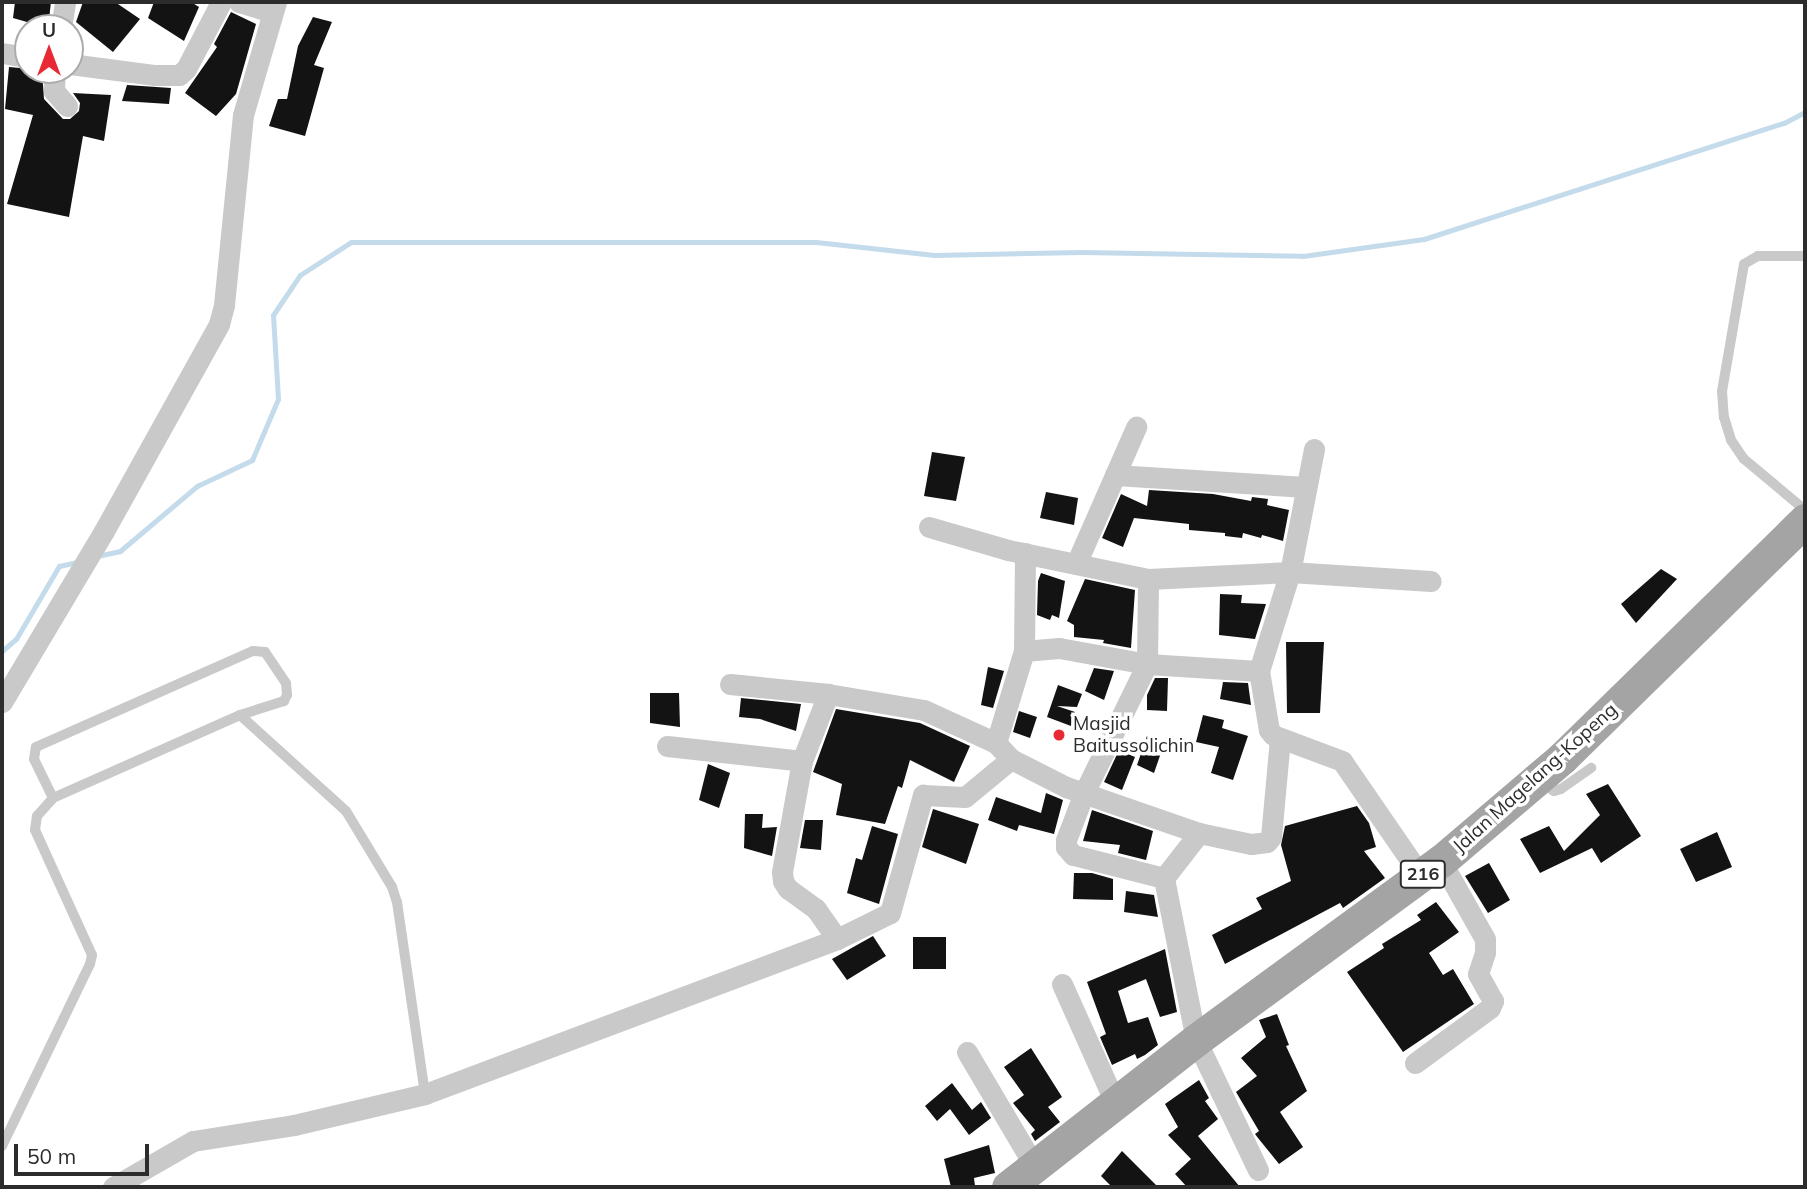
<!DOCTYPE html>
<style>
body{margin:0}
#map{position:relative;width:1807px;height:1189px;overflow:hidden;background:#fff;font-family:Mulish,sans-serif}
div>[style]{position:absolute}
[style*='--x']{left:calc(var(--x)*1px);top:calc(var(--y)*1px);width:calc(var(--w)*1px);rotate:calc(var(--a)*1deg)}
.stream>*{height:5px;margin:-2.5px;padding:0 2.5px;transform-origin:2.5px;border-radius:2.5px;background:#c4dbeb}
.building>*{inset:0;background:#131313}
.lane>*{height:10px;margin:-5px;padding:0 5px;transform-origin:5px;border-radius:5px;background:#c9c9c9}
.street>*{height:21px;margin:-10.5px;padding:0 10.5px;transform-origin:10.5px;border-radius:10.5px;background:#c9c9c9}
.primary>*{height:33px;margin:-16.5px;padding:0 16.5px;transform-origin:16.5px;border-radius:16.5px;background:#a4a4a4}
.dots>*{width:19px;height:19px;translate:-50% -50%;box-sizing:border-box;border:4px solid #fff;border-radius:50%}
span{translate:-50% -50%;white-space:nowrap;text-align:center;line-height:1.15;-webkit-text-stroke:7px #fff;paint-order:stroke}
.shield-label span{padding:2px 5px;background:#fff;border:2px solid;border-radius:5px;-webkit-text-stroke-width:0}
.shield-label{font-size:18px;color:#2c2c2c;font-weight:700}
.poi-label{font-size:19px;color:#2c2c2c}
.left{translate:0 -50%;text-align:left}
.street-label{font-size:19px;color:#2c2c2c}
.frame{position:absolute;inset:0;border:4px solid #2c2c2c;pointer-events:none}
.north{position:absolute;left:14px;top:14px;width:70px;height:70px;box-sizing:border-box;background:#fff;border:2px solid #ababab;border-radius:50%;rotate:0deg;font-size:19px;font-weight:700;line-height:28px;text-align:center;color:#2c2c2c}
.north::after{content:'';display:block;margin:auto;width:24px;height:32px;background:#e82934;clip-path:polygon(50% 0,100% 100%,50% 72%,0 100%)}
.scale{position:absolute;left:14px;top:1144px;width:135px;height:32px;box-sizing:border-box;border:4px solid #2c2c2c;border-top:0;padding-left:9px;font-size:21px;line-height:24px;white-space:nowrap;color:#2c2c2c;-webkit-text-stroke:5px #fff;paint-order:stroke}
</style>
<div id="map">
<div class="stream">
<i style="--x:97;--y:556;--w:24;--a:-12"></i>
<i style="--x:120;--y:551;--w:101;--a:-40.2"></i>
<i style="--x:197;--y:486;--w:61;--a:-25.3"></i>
<i style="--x:252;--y:460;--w:66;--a:-66.9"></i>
<i style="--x:278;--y:399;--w:84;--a:-93.4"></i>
<i style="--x:273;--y:315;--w:48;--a:-56"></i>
<i style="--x:300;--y:275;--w:61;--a:-32.9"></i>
<i style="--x:351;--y:242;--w:465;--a:0"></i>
<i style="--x:816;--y:242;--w:119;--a:6.3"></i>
<i style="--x:934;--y:255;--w:147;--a:-1.2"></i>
<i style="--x:1081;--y:252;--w:222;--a:1"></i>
<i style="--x:1303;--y:256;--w:122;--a:-8"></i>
<i style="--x:1424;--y:239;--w:378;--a:-17.9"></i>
<i style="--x:1784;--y:123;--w:24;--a:-28"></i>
<i style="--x:2;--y:651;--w:18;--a:-41"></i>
<i style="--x:16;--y:639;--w:85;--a:-59.5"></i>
<i style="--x:59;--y:566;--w:19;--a:-12"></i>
</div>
<div class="building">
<i style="clip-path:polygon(15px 2px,51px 2px,48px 28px,13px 18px)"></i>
<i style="clip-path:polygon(83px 2px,115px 2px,140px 19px,113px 52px,76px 22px)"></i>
<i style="clip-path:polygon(154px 2px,191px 2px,199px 7px,184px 41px,148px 18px)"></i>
<i style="clip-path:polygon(231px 12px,256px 24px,236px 94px,216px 116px,185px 93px,217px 47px,214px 44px)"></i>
<i style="clip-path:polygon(313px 17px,332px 22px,314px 65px,324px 68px,305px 136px,269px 126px,278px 99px,287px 99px,298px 46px)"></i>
<i style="clip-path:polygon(9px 67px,42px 70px,44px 99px,63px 119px,70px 119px,79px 111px,80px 103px,73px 93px,111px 95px,104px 141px,83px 136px,69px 217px,7px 204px,33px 115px,5px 109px)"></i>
<i style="clip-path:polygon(127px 85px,171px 88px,169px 104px,122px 101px)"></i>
<i style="clip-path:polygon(932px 452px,965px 457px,956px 501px,924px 496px)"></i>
<i style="clip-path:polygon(1149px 490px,1213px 494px,1251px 501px,1252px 497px,1268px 499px,1267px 505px,1289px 510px,1283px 541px,1262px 535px,1261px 538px,1243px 533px,1242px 538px,1225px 536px,1225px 533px,1189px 530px,1189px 524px,1134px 518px,1123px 547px,1102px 538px,1121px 494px,1147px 506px)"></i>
<i style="clip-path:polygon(1046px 492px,1078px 498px,1074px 525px,1040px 518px)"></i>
<i style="clip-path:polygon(1661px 569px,1677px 579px,1636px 623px,1621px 604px)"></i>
<i style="clip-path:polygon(1041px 573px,1065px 581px,1059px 618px,1052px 615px,1050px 620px,1037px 615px,1038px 581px)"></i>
<i style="clip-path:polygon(1085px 579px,1135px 590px,1131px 648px,1103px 643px,1104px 640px,1074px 637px,1074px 625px,1067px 621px)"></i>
<i style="clip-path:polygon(1220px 594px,1242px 595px,1241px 603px,1266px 604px,1255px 639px,1219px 635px)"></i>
<i style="clip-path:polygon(1286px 642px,1324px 642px,1320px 713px,1287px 713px)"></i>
<i style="clip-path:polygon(988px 667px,1004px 671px,993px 708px,981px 705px)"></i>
<i style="clip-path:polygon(1094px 668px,1114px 671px,1104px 700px,1085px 691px)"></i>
<i style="clip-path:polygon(1155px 678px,1168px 678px,1167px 711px,1147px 710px,1147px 695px)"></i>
<i style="clip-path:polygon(1223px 682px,1248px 683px,1251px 705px,1220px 699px)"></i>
<i style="clip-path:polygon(1058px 685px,1082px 694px,1077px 707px,1057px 706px,1075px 712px,1071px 726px,1047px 717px)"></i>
<i style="clip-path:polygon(650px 693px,679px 693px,680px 727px,650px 723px)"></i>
<i style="clip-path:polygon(741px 698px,801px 704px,796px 731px,760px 719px,739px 717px)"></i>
<i style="clip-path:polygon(836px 709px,920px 723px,970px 746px,954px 782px,910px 760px,902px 788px,898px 786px,885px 824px,836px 815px,842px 784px,813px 772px)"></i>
<i style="clip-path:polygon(1019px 711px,1037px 717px,1030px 738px,1013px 732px)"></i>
<i style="clip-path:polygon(1203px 715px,1224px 720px,1222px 728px,1248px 736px,1233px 780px,1211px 773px,1219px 747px,1196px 742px)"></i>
<i style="clip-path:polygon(1147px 736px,1165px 741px,1154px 773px,1137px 765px)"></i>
<i style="clip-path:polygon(1119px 750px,1135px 757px,1122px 790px,1104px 782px)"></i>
<i style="clip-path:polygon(708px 764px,730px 773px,719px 808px,699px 800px)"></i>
<i style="clip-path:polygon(1608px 784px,1641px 836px,1601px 863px,1592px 848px,1540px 873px,1520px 839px,1549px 826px,1564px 851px,1600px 815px,1586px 794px)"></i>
<i style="clip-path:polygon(1046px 793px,1063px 800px,1054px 834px,1019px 825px,1017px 831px,988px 820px,996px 797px,1041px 813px)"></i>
<i style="clip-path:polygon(1357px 806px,1369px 823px,1376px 847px,1364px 851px,1385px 878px,1343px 908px,1340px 903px,1225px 964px,1212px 935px,1262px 909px,1256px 898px,1291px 881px,1281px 845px,1285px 826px)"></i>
<i style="clip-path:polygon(933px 809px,979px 824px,966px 864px,922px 847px)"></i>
<i style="clip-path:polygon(1092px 810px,1153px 831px,1146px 860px,1118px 853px,1120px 845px,1083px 841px)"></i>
<i style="clip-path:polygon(745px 814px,763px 814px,762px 828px,777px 827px,772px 856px,744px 848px)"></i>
<i style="clip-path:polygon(805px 820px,823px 820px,821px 850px,800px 848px)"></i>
<i style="clip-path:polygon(872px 826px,898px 834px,879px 904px,847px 893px,856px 858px,862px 860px)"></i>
<i style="clip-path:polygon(1717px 832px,1732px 867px,1696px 882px,1680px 849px)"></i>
<i style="clip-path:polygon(1489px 863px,1510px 900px,1488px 913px,1465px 876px)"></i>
<i style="clip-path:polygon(1074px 873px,1092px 873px,1113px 879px,1113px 900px,1073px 899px)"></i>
<i style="clip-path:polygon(1126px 891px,1154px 895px,1158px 917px,1124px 912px)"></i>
<i style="clip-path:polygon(1436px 902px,1459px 932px,1429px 953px,1443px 975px,1453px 969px,1474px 1004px,1403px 1052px,1347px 972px,1384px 948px,1382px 944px,1421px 920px,1417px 915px)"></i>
<i style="clip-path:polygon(873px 936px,886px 956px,847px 980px,832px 959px)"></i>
<i style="clip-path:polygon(913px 937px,946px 937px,946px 969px,913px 969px)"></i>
<i style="clip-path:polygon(1165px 949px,1177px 1012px,1160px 1017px,1146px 979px,1118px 991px,1128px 1023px,1148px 1017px,1158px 1045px,1145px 1055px,1137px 1059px,1135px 1054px,1112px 1065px,1100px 1037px,1106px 1034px,1087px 982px)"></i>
<i style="clip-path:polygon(1277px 1014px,1289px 1045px,1286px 1046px,1307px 1091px,1280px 1112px,1303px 1147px,1279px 1164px,1258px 1138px,1255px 1134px,1259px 1131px,1236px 1092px,1257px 1076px,1241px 1058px,1266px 1037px,1259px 1020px)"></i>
<i style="clip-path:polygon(1031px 1048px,1062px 1097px,1048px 1107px,1060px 1122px,1035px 1141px,1031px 1134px,1035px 1130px,1013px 1103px,1024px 1095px,1004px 1067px)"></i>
<i style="clip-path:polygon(1199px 1080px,1209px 1098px,1205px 1101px,1218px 1119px,1198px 1136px,1240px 1187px,1187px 1187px,1175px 1174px,1191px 1159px,1168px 1135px,1178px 1127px,1165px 1104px)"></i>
<i style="clip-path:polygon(952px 1083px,972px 1110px,981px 1102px,991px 1118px,969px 1135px,950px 1109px,937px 1121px,925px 1106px)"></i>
<i style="clip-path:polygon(989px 1145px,995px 1173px,974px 1178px,975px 1186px,951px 1187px,944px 1159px)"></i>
<i style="clip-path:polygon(1122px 1151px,1158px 1187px,1112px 1187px,1101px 1176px)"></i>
</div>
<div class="lane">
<i style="--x:1805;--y:256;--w:47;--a:180"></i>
<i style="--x:1758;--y:256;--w:16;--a:150"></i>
<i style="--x:1744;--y:264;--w:129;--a:99.8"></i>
<i style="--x:1722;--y:391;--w:26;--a:86"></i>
<i style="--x:1724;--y:417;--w:24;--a:73"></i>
<i style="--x:1731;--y:440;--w:23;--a:56"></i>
<i style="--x:1744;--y:459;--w:80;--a:39.9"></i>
<i style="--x:1541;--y:782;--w:16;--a:35"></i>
<i style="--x:1554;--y:791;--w:7;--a:-16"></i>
<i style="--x:1561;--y:789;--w:37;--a:-35"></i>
<i style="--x:53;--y:798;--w:43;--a:-116"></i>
<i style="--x:34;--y:759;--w:12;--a:-81"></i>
<i style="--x:36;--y:747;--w:237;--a:-23.9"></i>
<i style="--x:253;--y:651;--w:12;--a:5"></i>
<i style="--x:265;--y:652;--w:37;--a:56"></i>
<i style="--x:286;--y:683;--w:12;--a:85"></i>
<i style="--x:287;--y:695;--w:7;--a:117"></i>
<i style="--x:284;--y:701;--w:46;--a:162.3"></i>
<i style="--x:2;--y:1146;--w:202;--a:-64.2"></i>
<i style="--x:90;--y:964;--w:9;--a:-77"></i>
<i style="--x:92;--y:955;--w:137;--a:-114.5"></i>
<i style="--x:35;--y:830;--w:14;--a:-82"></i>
<i style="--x:37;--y:816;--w:24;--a:-48"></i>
<i style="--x:53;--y:798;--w:205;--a:-23.9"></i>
<i style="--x:240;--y:715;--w:143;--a:42.2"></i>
<i style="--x:346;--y:811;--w:89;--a:58.8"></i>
<i style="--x:392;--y:887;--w:16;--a:72"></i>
<i style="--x:397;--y:902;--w:194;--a:81.7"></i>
</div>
<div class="street">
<i style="--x:239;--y:2;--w:34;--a:17"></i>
<i style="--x:61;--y:28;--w:26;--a:-81"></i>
<i style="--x:2;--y:53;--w:26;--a:9"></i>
<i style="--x:70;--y:64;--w:86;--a:7.4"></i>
<i style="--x:155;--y:75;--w:24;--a:0"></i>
<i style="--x:179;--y:75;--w:9;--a:-41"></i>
<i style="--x:186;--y:69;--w:76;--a:-62.4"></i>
<i style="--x:55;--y:70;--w:21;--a:93"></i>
<i style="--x:54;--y:91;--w:20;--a:49"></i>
<i style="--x:1314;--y:449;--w:125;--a:101"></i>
<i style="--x:1290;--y:572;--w:104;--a:107.4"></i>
<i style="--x:1259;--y:671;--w:60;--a:80.4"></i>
<i style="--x:1269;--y:730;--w:6;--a:51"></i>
<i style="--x:1273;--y:735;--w:74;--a:20.6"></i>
<i style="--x:1342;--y:761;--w:140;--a:55.5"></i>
<i style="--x:1115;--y:475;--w:191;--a:3.6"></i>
<i style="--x:929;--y:527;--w:82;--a:16.2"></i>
<i style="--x:1008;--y:550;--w:143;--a:11.7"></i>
<i style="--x:1076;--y:564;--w:150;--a:-66.3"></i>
<i style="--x:1024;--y:651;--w:98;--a:-89.4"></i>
<i style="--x:730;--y:684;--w:99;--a:5.8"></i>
<i style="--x:828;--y:694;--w:97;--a:9.5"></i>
<i style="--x:924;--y:710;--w:79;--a:24.6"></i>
<i style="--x:996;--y:743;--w:22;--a:47"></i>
<i style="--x:1011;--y:759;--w:62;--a:27"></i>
<i style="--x:1066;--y:787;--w:141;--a:19.1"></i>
<i style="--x:1199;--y:833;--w:53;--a:11.9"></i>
<i style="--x:1251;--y:844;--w:16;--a:-7"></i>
<i style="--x:1267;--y:842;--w:6;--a:-51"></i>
<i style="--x:1271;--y:837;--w:99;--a:-84.8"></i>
<i style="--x:2;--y:702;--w:199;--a:-59.2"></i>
<i style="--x:104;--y:531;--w:237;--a:-60.9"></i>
<i style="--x:219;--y:324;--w:20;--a:-75"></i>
<i style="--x:224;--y:305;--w:191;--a:-84.3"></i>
<i style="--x:243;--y:115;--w:118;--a:-73.7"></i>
<i style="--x:996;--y:743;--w:96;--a:-73.1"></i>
<i style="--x:1024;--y:651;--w:35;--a:-5"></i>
<i style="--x:1059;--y:648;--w:89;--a:10.3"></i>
<i style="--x:1147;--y:664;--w:112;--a:3.6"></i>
<i style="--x:667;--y:746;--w:136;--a:6.3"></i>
<i style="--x:1164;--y:878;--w:57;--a:-52.1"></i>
<i style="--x:837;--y:939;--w:59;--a:-26.1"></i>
<i style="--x:890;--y:913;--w:123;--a:-74.4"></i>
<i style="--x:923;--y:795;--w:42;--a:2.7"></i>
<i style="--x:965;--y:797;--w:60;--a:-39.6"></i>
<i style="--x:1062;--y:984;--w:133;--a:65.9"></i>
<i style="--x:967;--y:1052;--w:134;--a:59.4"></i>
<i style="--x:1415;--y:1063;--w:93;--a:-36.3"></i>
<i style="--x:1490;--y:1008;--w:8;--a:-67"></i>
<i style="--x:1493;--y:1001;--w:31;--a:-119"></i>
<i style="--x:1478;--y:974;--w:23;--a:-72"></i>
<i style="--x:1485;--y:952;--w:13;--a:-90"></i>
<i style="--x:1485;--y:939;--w:90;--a:-119.4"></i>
<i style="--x:1258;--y:1170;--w:144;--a:-115.5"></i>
<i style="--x:1196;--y:1040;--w:165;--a:-101.2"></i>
<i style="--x:1164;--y:878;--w:94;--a:-165.8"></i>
<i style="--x:1073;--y:855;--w:11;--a:-131"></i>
<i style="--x:1066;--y:847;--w:7;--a:-90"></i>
<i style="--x:1066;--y:840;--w:50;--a:-69"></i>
<i style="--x:1084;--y:793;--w:144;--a:-64"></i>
<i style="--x:1147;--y:664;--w:85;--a:-89.3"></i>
<i style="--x:1148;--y:579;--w:142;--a:-2.8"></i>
<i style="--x:1290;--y:572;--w:141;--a:3.7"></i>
<i style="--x:113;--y:1187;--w:92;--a:-29.9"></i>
<i style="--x:193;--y:1141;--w:102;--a:-9"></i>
<i style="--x:294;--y:1125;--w:135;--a:-13.3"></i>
<i style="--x:425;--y:1094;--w:440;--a:-20.6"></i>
<i style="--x:837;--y:939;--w:37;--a:-125"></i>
<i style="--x:816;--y:909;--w:34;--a:-144"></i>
<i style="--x:788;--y:889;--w:9;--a:-122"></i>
<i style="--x:783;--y:881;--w:9;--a:-96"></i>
<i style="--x:782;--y:872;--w:113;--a:-79.8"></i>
<i style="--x:802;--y:761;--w:72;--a:-68.8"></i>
</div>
<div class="primary">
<i style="--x:1008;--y:1187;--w:239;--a:-38"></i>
<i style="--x:1196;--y:1040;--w:303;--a:-36.2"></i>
<i style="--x:1441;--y:861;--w:159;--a:-40.4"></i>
<i style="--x:1562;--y:758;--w:340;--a:-44.4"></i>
</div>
<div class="dots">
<i style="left:1059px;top:735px;background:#e82934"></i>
</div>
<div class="shield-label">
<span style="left:1423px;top:874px">216</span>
</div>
<div class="poi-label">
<span class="left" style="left:1073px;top:735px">Masjid<br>Baitussolichin</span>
</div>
<div class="street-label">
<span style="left:1535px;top:778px;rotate:-42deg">Jalan Magelang-Kopeng</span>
</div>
<div class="frame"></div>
<div class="north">U</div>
<div class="scale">50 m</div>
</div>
